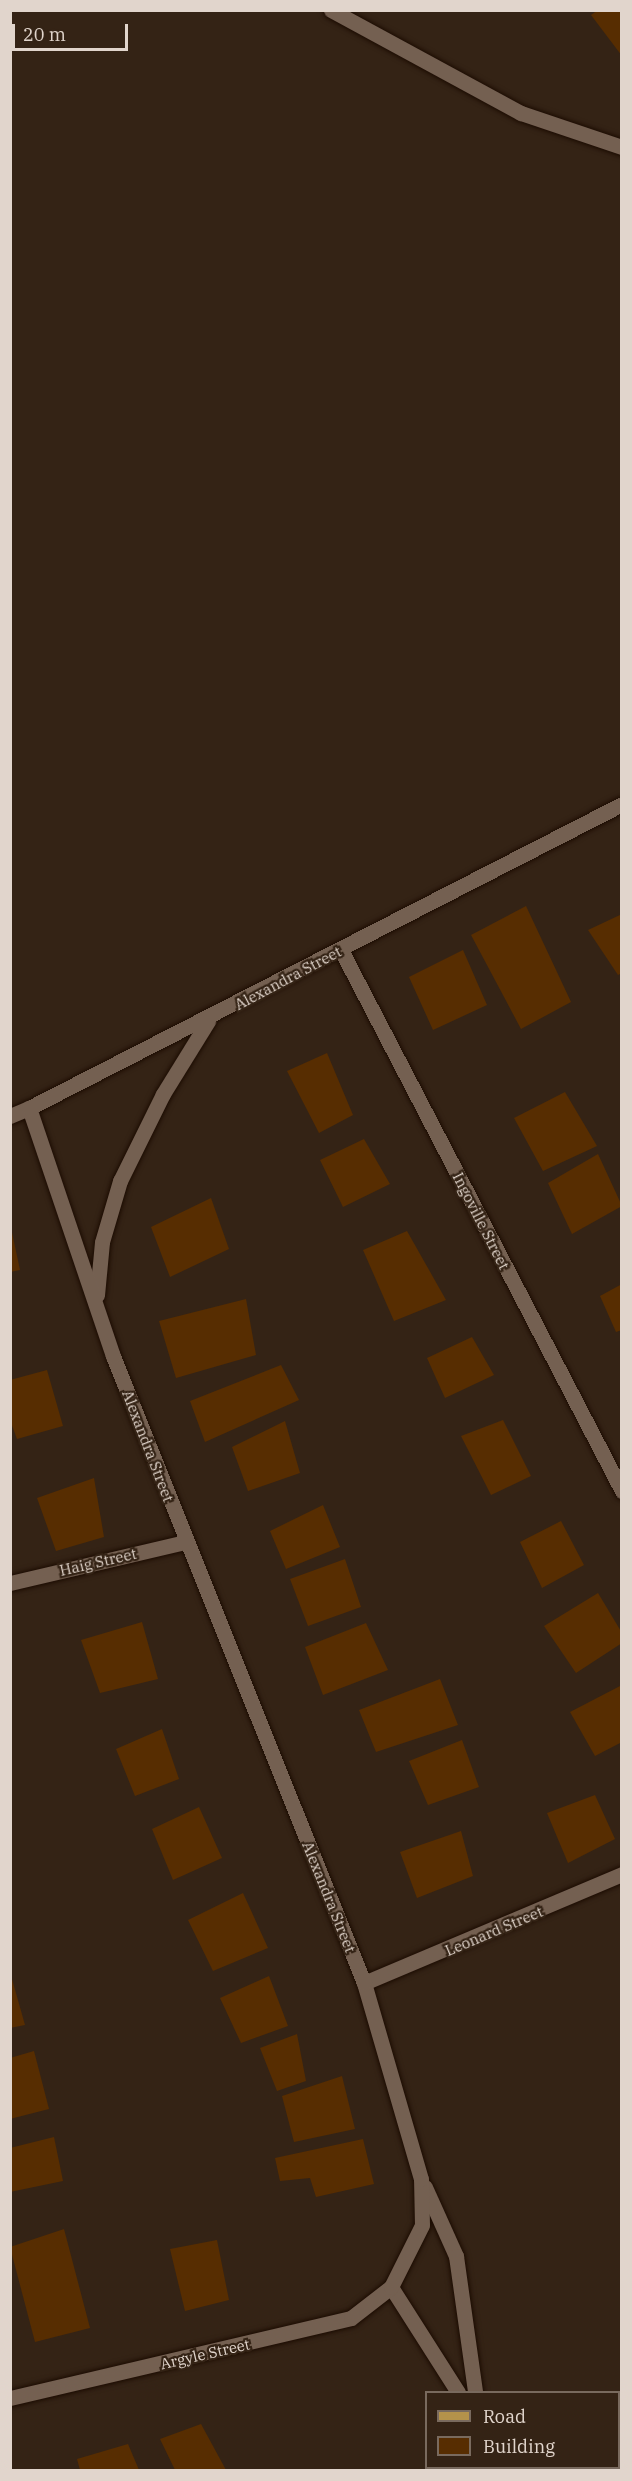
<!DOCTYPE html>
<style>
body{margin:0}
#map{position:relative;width:632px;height:2481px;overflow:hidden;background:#342315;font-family:"IBM Plex Serif",serif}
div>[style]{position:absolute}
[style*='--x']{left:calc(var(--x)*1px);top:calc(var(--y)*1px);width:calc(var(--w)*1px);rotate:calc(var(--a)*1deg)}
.building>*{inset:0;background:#572d01}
.roads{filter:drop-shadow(0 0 2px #1c0c02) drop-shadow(0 0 2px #1c0c02)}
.street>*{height:15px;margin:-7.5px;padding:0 7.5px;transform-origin:7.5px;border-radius:7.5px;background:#746051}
.secondary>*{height:15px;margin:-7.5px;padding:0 7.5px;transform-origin:7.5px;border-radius:7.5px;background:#746051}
.primary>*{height:15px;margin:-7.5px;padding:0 7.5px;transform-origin:7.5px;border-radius:7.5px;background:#b4924b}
span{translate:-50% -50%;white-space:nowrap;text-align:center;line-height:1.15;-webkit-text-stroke:4.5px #342315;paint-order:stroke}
.street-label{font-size:15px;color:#e1d5cc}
.frame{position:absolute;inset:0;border:12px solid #e1d5cc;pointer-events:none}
.legend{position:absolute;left:425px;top:2391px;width:195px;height:78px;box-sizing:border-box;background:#342315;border:2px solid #796a5e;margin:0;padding:8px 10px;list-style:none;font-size:18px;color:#e1d5cc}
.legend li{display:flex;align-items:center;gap:12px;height:30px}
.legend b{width:30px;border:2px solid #796a5e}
.scale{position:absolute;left:12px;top:24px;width:116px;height:27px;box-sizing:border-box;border:3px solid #e1d5cc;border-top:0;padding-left:8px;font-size:18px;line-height:21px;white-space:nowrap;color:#e1d5cc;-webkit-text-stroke:4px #342315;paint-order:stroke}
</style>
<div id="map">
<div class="building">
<i style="clip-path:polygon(598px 10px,622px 10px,622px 56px,591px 15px)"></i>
<i style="clip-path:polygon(526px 906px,571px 1002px,521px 1029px,471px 935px)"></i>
<i style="clip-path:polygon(622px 914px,622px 973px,618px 975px,588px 930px)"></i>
<i style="clip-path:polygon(463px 950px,487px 1005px,433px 1030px,409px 977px)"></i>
<i style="clip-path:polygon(327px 1053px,353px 1115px,319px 1133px,287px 1071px)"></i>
<i style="clip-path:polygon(565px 1092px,597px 1146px,543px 1171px,514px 1118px)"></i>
<i style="clip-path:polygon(364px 1139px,390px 1184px,343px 1207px,320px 1160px)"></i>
<i style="clip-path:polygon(598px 1154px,622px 1206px,572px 1234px,548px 1183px)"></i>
<i style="clip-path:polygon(211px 1198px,229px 1249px,170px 1277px,151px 1227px)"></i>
<i style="clip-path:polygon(10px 1223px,20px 1270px,10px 1272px)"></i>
<i style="clip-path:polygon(407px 1231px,446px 1300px,394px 1321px,363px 1250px)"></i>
<i style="clip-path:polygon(622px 1284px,622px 1330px,616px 1332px,600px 1296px)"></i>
<i style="clip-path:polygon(246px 1299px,256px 1355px,176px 1378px,159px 1321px)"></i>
<i style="clip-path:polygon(472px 1337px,494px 1375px,445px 1398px,427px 1358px)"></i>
<i style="clip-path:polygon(281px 1365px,299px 1400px,205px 1442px,190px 1401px)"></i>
<i style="clip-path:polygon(47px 1370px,63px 1426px,17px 1439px,10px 1420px,10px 1380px)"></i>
<i style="clip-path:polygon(503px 1420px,531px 1476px,491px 1495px,461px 1436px)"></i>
<i style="clip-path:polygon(285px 1421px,300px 1473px,248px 1491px,232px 1447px)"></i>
<i style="clip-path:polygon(94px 1478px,104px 1537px,56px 1551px,37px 1498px)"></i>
<i style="clip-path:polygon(323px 1505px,340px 1547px,286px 1569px,270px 1531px)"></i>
<i style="clip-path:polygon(561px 1521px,584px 1565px,542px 1588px,520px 1542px)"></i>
<i style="clip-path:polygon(345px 1559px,361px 1607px,308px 1626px,290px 1579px)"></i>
<i style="clip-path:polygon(598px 1593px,622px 1633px,622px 1643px,576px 1673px,544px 1626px)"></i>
<i style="clip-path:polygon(142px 1622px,158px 1679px,100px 1693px,81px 1640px)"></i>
<i style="clip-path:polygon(366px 1623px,388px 1670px,323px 1695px,305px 1647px)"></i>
<i style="clip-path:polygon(440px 1679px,458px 1725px,376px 1752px,359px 1710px)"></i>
<i style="clip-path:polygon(622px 1685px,622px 1742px,595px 1756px,570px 1712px)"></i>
<i style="clip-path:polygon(162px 1729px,179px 1779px,135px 1796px,116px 1749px)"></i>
<i style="clip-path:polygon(462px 1740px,479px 1787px,428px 1805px,409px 1761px)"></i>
<i style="clip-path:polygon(595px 1795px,615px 1839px,568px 1863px,547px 1813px)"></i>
<i style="clip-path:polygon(199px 1807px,222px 1858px,173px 1880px,152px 1829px)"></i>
<i style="clip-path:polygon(461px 1831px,473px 1876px,417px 1898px,400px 1852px)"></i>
<i style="clip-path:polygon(243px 1893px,268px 1948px,213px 1971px,188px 1920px)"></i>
<i style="clip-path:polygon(10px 1972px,25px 2025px,10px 2028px)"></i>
<i style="clip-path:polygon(269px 1976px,288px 2026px,241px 2043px,220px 1998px)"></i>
<i style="clip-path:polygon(297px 2034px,306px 2081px,277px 2091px,260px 2048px)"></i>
<i style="clip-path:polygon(34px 2051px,49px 2109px,10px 2119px,10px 2058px)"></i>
<i style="clip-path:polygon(342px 2076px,355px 2129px,294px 2142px,282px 2096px)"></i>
<i style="clip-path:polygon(54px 2137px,63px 2181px,10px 2192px,10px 2148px)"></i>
<i style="clip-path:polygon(363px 2139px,374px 2184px,316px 2197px,310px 2178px,280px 2181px,275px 2158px)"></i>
<i style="clip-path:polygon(64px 2229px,90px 2328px,35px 2342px,10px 2247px)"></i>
<i style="clip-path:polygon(217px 2240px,229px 2300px,185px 2311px,170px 2249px)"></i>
<i style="clip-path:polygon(201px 2424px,226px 2470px,175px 2470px,160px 2439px)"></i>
<i style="clip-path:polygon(128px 2444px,139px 2470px,80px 2470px,77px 2459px)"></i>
</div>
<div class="roads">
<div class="street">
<i style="--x:331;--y:10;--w:216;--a:28.5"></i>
<i style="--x:521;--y:113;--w:107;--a:18.6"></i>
<i style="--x:341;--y:950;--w:610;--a:62.55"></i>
<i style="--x:10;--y:1116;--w:21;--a:-23"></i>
<i style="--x:10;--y:1583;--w:180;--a:-13.2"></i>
<i style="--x:364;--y:1983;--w:280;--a:-22.9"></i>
</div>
<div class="secondary">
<i style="--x:97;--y:1295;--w:53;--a:-84.6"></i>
<i style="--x:102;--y:1242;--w:64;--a:-73.6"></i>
<i style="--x:120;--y:1181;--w:97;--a:-63.7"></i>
<i style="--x:163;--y:1094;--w:86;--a:-58.3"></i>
<i style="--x:425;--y:2187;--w:76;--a:65.8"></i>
<i style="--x:456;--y:2256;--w:137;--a:82"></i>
<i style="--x:391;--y:2287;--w:125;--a:57.5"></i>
<i style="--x:10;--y:2398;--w:350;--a:-13.2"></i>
<i style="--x:351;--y:2318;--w:51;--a:-37.8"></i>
<i style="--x:391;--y:2287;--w:69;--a:-63.4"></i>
<i style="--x:422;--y:2225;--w:46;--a:-91.2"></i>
<i style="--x:421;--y:2179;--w:204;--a:-106.2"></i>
<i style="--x:364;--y:1983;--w:675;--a:-111.82"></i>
<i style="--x:113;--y:1356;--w:262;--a:-108.7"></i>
<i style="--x:29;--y:1108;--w:666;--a:-27.14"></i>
<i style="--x:506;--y:2468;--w:3;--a:45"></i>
</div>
<div class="primary">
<i style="--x:562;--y:2468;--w:7;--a:16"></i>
</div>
</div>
<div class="street-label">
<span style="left:288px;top:978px;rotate:-28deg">Alexandra Street</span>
<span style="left:481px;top:1221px;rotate:63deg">Ingoville Street</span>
<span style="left:148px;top:1446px;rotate:69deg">Alexandra Street</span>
<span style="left:98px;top:1562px;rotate:-13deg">Haig Street</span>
<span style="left:329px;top:1897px;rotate:68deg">Alexandra Street</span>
<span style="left:494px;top:1931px;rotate:-23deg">Leonard Street</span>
<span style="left:205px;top:2354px;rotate:-13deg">Argyle Street</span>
</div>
<div class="frame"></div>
<ul class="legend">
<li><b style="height:8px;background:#b4924b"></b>Road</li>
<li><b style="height:16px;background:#572d01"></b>Building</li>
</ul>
<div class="scale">20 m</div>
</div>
